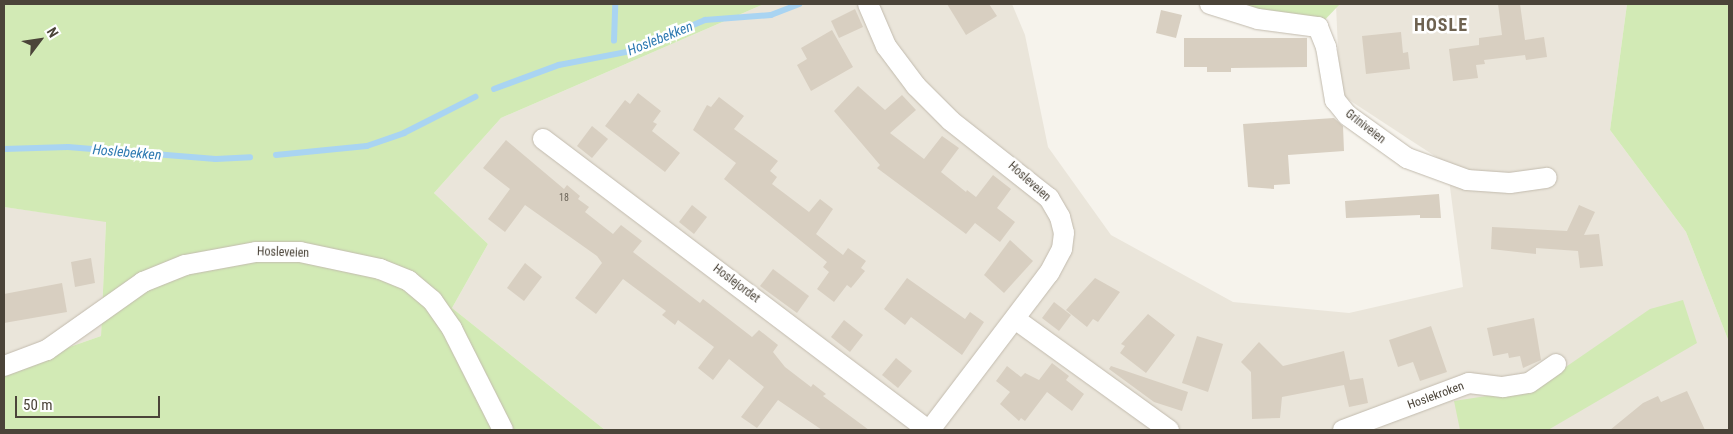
<!DOCTYPE html>
<style>
body{margin:0}
#map{position:relative;width:1733px;height:434px;overflow:hidden;background:#f6f3ec;font-family:"Roboto Condensed",sans-serif}
div>[style]{position:absolute}
[style*='--x']{left:calc(var(--x)*1px);top:calc(var(--y)*1px);width:calc(var(--w)*1px);rotate:calc(var(--a)*1deg)}
.residential>*{inset:0;background:#eae5da}
.green>*{inset:0;background:#d2eab5}
.stream>*{height:5.5px;margin:-2.75px;padding:0 2.75px;transform-origin:2.75px;border-radius:2.75px;background:#a9d4f2}
.building>*{inset:0;background:#d8cfc1}
.roads{filter:drop-shadow(0 0 1px #c2bbae) drop-shadow(0 0 1px #c2bbae)}
.street>*{height:20px;margin:-10px;padding:0 10px;transform-origin:10px;border-radius:10px;background:#fff}
span{translate:-50% -50%;white-space:nowrap;text-align:center;line-height:1.15;-webkit-text-stroke:5px #fff;paint-order:stroke}
.number-label{font-size:10px;color:#6e675b}
.number-label span{-webkit-text-stroke-width:0}
.street-label{font-size:12px;color:#4b4439}
.water-label{font-size:14px;color:#2e7ab2;font-style:italic}
.district-label{font-size:18px;color:#6e6250;font-weight:700;letter-spacing:1px}
.frame{position:absolute;inset:0;border:5px solid #4b4439;pointer-events:none}
.north{position:absolute;left:15px;top:15px;width:50px;height:50px;-webkit-text-stroke:4px #fff;paint-order:stroke;rotate:59deg;font-size:14px;font-weight:700;line-height:20px;text-align:center;color:#4b4439}
.north::after{content:'';display:block;margin:auto;width:18px;height:22px;background:#4b4439;clip-path:polygon(50% 0,100% 100%,50% 72%,0 100%)}
.scale{position:absolute;left:15px;top:396px;width:145px;height:22px;box-sizing:border-box;border:2px solid #4b4439;border-top:0;padding-left:6px;font-size:15px;line-height:18px;white-space:nowrap;color:#4b4439;-webkit-text-stroke:4px #fff;paint-order:stroke}
</style>
<div id="map">
<div class="residential">
<i style="clip-path:polygon(764px 4px,1012px 4px,1025px 35px,1048px 147px,1111px 235px,1233px 302px,1349px 313px,1463px 287px,1447px 164px,1340px 94px,1336px 5px,1627px 4px,1610px 130px,1686px 232px,1729px 342px,1729px 430px,605px 430px,452px 308px,488px 244px,434px 193px,501px 118px)"></i>
<i style="clip-path:polygon(4px 207px,106px 221px,101px 336px,4px 370px)"></i>
</div>
<div class="green">
<i style="clip-path:polygon(4px 4px,54px 5px,764px 4px,501px 118px,434px 193px,488px 244px,452px 308px,605px 430px,4px 430px,4px 370px,101px 336px,106px 222px,4px 207px)"></i>
<i style="clip-path:polygon(1210px 4px,1340px 4px,1318px 27px)"></i>
<i style="clip-path:polygon(1627px 4px,1729px 4px,1729px 342px,1686px 232px,1610px 130px)"></i>
<i style="clip-path:polygon(1683px 300px,1697px 343px,1548px 430px,1460px 430px,1454px 401px,1519px 391px,1557px 373px,1650px 309px)"></i>
</div>
<div class="stream">
<i style="--x:614;--y:41;--w:37;--a:-88"></i>
<i style="--x:494;--y:89;--w:69;--a:-20.3"></i>
<i style="--x:559;--y:65;--w:74;--a:-10.9"></i>
<i style="--x:632;--y:51;--w:79;--a:-23"></i>
<i style="--x:705;--y:20;--w:66;--a:-4.3"></i>
<i style="--x:771;--y:15;--w:30;--a:-21"></i>
<i style="--x:4;--y:149;--w:64;--a:-1.8"></i>
<i style="--x:68;--y:147;--w:148;--a:4.6"></i>
<i style="--x:216;--y:159;--w:34;--a:-3"></i>
<i style="--x:276;--y:155;--w:91;--a:-5.6"></i>
<i style="--x:367;--y:146;--w:39;--a:-19"></i>
<i style="--x:404;--y:133;--w:80;--a:-26.9"></i>
</div>
<div class="building">
<i style="clip-path:polygon(947px 4px,989px 4px,997px 16px,966px 35px)"></i>
<i style="clip-path:polygon(1498px 4px,1520px 4px,1525px 40px,1544px 37px,1547px 57px,1526px 60px,1525px 55px,1484px 60px,1485px 64px,1476px 65px,1478px 78px,1453px 81px,1449px 49px,1479px 45px,1479px 38px,1502px 35px)"></i>
<i style="clip-path:polygon(855px 9px,863px 27px,839px 38px,831px 21px)"></i>
<i style="clip-path:polygon(1161px 10px,1182px 15px,1176px 38px,1156px 33px)"></i>
<i style="clip-path:polygon(832px 30px,853px 67px,811px 91px,797px 65px,807px 59px,801px 48px)"></i>
<i style="clip-path:polygon(1401px 32px,1403px 53px,1408px 52px,1410px 69px,1366px 74px,1362px 36px)"></i>
<i style="clip-path:polygon(1184px 38px,1307px 38px,1307px 67px,1231px 68px,1231px 72px,1207px 72px,1207px 67px,1184px 67px)"></i>
<i style="clip-path:polygon(858px 86px,885px 110px,902px 95px,916px 110px,890px 133px,924px 159px,942px 136px,959px 148px,941px 172px,966px 192px,967px 190px,976px 197px,993px 175px,1011px 189px,997px 208px,1015px 222px,1000px 242px,975px 223px,966px 234px,877px 168px,880px 165px,834px 111px)"></i>
<i style="clip-path:polygon(638px 93px,661px 111px,653px 122px,657px 124px,652px 131px,680px 153px,665px 172px,605px 126px,625px 100px,630px 104px)"></i>
<i style="clip-path:polygon(719px 97px,744px 116px,734px 129px,778px 161px,770px 171px,777px 177px,772px 184px,809px 212px,820px 199px,833px 209px,816px 234px,843px 255px,848px 248px,866px 261px,861px 268px,865px 271px,851px 288px,847px 285px,834px 302px,817px 289px,829px 272px,823px 267px,827px 262px,724px 179px,736px 163px,693px 130px,707px 105px,711px 107px)"></i>
<i style="clip-path:polygon(1334px 118px,1343px 126px,1344px 151px,1288px 155px,1290px 184px,1274px 185px,1274px 189px,1248px 187px,1243px 124px)"></i>
<i style="clip-path:polygon(592px 126px,608px 139px,592px 158px,577px 146px)"></i>
<i style="clip-path:polygon(506px 140px,564px 189px,567px 185px,580px 196px,578px 199px,589px 207px,585px 212px,613px 234px,621px 225px,642px 241px,633px 252px,700px 303px,703px 299px,752px 337px,759px 330px,778px 345px,773px 352px,785px 367px,811px 387px,813px 384px,826px 394px,823px 396px,869px 430px,822px 430px,778px 400px,757px 428px,741px 417px,764px 387px,729px 359px,713px 380px,698px 368px,714px 347px,678px 320px,675px 325px,662px 315px,666px 311px,623px 279px,596px 314px,575px 298px,602px 263px,597px 256px,525px 205px,505px 232px,488px 219px,510px 189px,483px 168px)"></i>
<i style="clip-path:polygon(1439px 194px,1441px 218px,1420px 218px,1420px 215px,1346px 218px,1345px 201px)"></i>
<i style="clip-path:polygon(692px 205px,707px 217px,694px 234px,679px 222px)"></i>
<i style="clip-path:polygon(1579px 205px,1595px 212px,1584px 235px,1599px 234px,1603px 266px,1580px 268px,1578px 251px,1536px 248px,1536px 254px,1491px 249px,1492px 227px,1567px 231px)"></i>
<i style="clip-path:polygon(1010px 240px,1033px 261px,1004px 293px,984px 275px)"></i>
<i style="clip-path:polygon(91px 258px,95px 283px,75px 287px,71px 262px)"></i>
<i style="clip-path:polygon(525px 263px,542px 277px,524px 301px,507px 288px)"></i>
<i style="clip-path:polygon(773px 269px,809px 296px,797px 313px,760px 286px)"></i>
<i style="clip-path:polygon(907px 278px,965px 319px,970px 312px,984px 322px,962px 355px,911px 317px,905px 325px,884px 309px)"></i>
<i style="clip-path:polygon(1095px 278px,1120px 292px,1098px 322px,1093px 319px,1087px 327px,1066px 310px)"></i>
<i style="clip-path:polygon(62px 283px,67px 312px,4px 323px,4px 294px)"></i>
<i style="clip-path:polygon(1054px 302px,1071px 315px,1059px 331px,1042px 318px)"></i>
<i style="clip-path:polygon(1148px 314px,1175px 335px,1146px 373px,1120px 353px,1125px 346px,1121px 344px)"></i>
<i style="clip-path:polygon(1534px 318px,1541px 360px,1523px 368px,1520px 356px,1509px 358px,1508px 353px,1493px 356px,1487px 328px)"></i>
<i style="clip-path:polygon(844px 320px,863px 335px,850px 352px,831px 337px)"></i>
<i style="clip-path:polygon(1431px 326px,1447px 372px,1420px 381px,1413px 362px,1398px 367px,1389px 340px)"></i>
<i style="clip-path:polygon(1197px 336px,1223px 344px,1208px 392px,1182px 383px)"></i>
<i style="clip-path:polygon(1259px 342px,1283px 366px,1344px 351px,1350px 380px,1363px 378px,1368px 403px,1349px 407px,1344px 385px,1282px 397px,1280px 418px,1252px 419px,1251px 372px,1241px 362px)"></i>
<i style="clip-path:polygon(896px 358px,912px 371px,898px 388px,882px 375px)"></i>
<i style="clip-path:polygon(1052px 363px,1069px 376px,1066px 380px,1084px 394px,1072px 411px,1047px 392px,1025px 421px,1021px 418px,1019px 421px,1000px 404px,1010px 392px,996px 381px,1007px 366px,1021px 377px,1025px 373px,1039px 380px)"></i>
<i style="clip-path:polygon(1111px 366px,1188px 392px,1182px 411px,1154px 402px,1109px 369px)"></i>
<i style="clip-path:polygon(1687px 391px,1705px 430px,1610px 430px,1643px 403px,1658px 396px,1661px 402px)"></i>
</div>
<div class="roads">
<div class="street">
<i style="--x:868;--y:4;--w:46;--a:66.8"></i>
<i style="--x:886;--y:46;--w:50;--a:53.1"></i>
<i style="--x:916;--y:86;--w:49;--a:45"></i>
<i style="--x:951;--y:121;--w:125;--a:38.2"></i>
<i style="--x:1049;--y:198;--w:22;--a:60"></i>
<i style="--x:1060;--y:217;--w:16;--a:76"></i>
<i style="--x:1064;--y:233;--w:16;--a:97"></i>
<i style="--x:1062;--y:249;--w:27;--a:118"></i>
<i style="--x:1049;--y:273;--w:197;--a:127.2"></i>
<i style="--x:1210;--y:4;--w:50;--a:17.4"></i>
<i style="--x:1258;--y:19;--w:61;--a:7.6"></i>
<i style="--x:1318;--y:27;--w:22;--a:68"></i>
<i style="--x:1326;--y:47;--w:54;--a:80.4"></i>
<i style="--x:1335;--y:100;--w:19;--a:51"></i>
<i style="--x:1347;--y:115;--w:74;--a:35.6"></i>
<i style="--x:1407;--y:158;--w:64;--a:20.1"></i>
<i style="--x:1467;--y:180;--w:43;--a:4"></i>
<i style="--x:1510;--y:183;--w:37;--a:-8"></i>
<i style="--x:543;--y:139;--w:483;--a:37.1"></i>
<i style="--x:1015;--y:319;--w:190;--a:35.8"></i>
<i style="--x:4;--y:366;--w:46;--a:-20.4"></i>
<i style="--x:47;--y:350;--w:118;--a:-35.3"></i>
<i style="--x:143;--y:282;--w:45;--a:-22"></i>
<i style="--x:185;--y:265;--w:72;--a:-10.4"></i>
<i style="--x:256;--y:252;--w:44;--a:0"></i>
<i style="--x:300;--y:252;--w:82;--a:12"></i>
<i style="--x:380;--y:269;--w:31;--a:22"></i>
<i style="--x:409;--y:281;--w:30;--a:40"></i>
<i style="--x:432;--y:300;--w:35;--a:55"></i>
<i style="--x:452;--y:329;--w:113;--a:63.2"></i>
<i style="--x:1343;--y:430;--w:134;--a:-20.5"></i>
<i style="--x:1469;--y:383;--w:34;--a:7"></i>
<i style="--x:1503;--y:387;--w:26;--a:-9"></i>
<i style="--x:1529;--y:383;--w:33;--a:-35"></i>
</div>
</div>
<div class="number-label">
<span style="left:564px;top:198px">18</span>
</div>
<div class="street-label">
<span style="left:1365px;top:127px;rotate:38deg">Griniveien</span>
<span style="left:1029px;top:182px;rotate:42deg">Hosleveien</span>
<span style="left:283px;top:253px;rotate:2deg">Hosleveien</span>
<span style="left:736px;top:284px;rotate:37deg">Hoslejordet</span>
<span style="left:1436px;top:396px;rotate:-20deg">Hoslekroken</span>
</div>
<div class="water-label">
<span style="left:660px;top:38px;rotate:-22deg">Hoslebekken</span>
<span style="left:127px;top:152px;rotate:5deg">Hoslebekken</span>
</div>
<div class="district-label">
<span style="left:1441px;top:25px">HOSLE</span>
</div>
<div class="frame"></div>
<div class="north">N</div>
<div class="scale">50 m</div>
</div>
